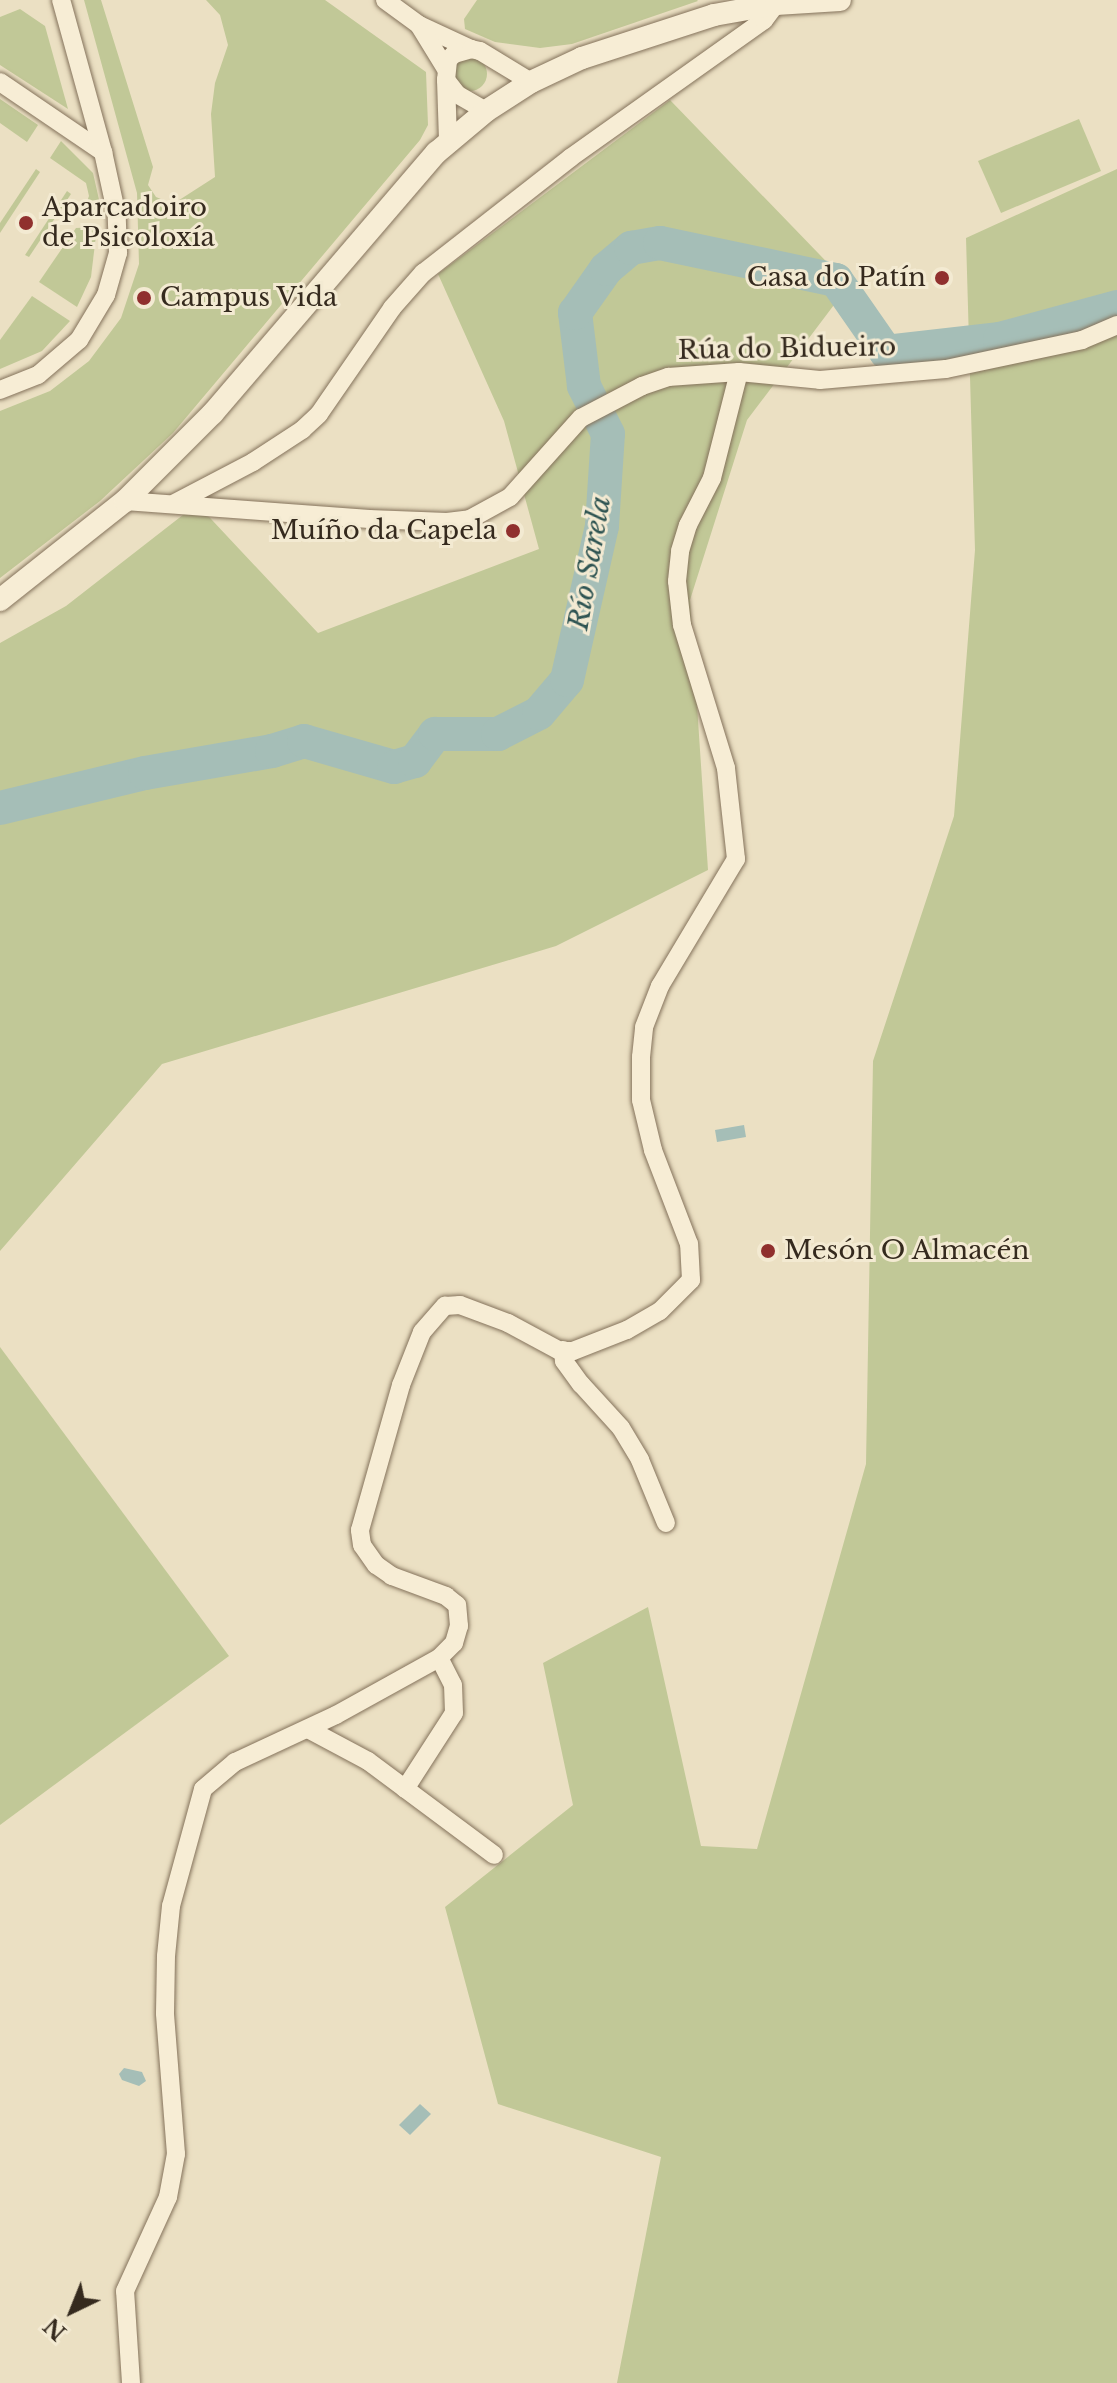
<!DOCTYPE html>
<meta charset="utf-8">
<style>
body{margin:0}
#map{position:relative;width:1117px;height:2383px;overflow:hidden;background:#ebe0c3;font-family:"Libre Baskerville",serif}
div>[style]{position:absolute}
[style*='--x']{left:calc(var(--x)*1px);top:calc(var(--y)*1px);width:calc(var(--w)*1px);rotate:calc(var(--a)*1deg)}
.green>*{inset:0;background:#c1c897}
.round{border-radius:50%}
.water>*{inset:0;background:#a5beb7}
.river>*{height:34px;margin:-17px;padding:0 17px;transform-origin:17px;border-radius:17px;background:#a5beb7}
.roads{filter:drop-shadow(0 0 2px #84725b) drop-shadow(0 0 2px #84725b)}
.minor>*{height:18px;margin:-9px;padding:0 9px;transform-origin:9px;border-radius:9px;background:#f7edd5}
.tertiary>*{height:22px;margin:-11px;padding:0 11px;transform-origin:11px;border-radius:11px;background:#f7edd5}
.dots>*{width:22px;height:22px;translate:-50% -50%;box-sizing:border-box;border:4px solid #f3ead2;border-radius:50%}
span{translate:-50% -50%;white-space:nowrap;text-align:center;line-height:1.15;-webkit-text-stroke:6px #f3ead2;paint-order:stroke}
.poi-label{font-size:26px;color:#352a1e}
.left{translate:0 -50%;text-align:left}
.right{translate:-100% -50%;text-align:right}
.street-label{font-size:26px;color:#352a1e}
.water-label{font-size:28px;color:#2e5452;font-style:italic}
.north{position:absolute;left:32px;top:2271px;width:80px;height:80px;-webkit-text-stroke:6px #f3ead2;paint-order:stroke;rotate:223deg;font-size:22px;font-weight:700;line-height:32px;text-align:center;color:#352a1e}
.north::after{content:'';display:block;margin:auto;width:28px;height:36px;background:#352a1e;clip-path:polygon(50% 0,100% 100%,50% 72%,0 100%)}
</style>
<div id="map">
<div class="green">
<i style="clip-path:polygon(84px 0,101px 0,153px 167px,148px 185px,156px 197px,173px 204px,215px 177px,211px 114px,215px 83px,228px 45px,220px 15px,206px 0,325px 0,426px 72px,428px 125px,420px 140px,173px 433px,100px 501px,0 578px,0 411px,50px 391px,89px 361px,121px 318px,139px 264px,137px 193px)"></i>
<i style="clip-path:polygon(477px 0,697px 0,698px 1px,572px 44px,540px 48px,495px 42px,465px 29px,464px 19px)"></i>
<i style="clip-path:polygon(20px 9px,45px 26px,68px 109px,0 65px,0 17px)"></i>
<i class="round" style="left:453px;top:57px;width:34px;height:34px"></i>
<i style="clip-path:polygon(0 99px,38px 125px,27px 142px,0 123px)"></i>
<i style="clip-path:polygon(670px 100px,849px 285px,747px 420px,690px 600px,708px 870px,556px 946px,162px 1064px,0 1251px,0 643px,66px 606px,197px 504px,318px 633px,539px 549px,504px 421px,438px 274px)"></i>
<i style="clip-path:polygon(1079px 119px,1101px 171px,1001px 213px,978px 161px)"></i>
<i style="clip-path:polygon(61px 141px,93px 173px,102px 213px,82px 215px,89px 196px,86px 183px,50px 158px)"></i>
<i style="clip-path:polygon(36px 169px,40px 172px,0 233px,0 223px)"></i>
<i style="clip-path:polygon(1117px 169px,1117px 2383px,617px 2383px,661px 2157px,498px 2104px,445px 1907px,573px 1805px,543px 1663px,648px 1607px,701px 1846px,757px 1849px,866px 1464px,873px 1061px,954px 816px,975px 550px,966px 238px)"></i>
<i style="clip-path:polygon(67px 191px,71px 194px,29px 257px,25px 255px)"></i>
<i style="clip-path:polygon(97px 227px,91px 277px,77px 307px,39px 282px,76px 228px)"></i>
<i style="clip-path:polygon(32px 296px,70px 321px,42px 351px,0 369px,0 340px)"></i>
<i style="clip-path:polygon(0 1347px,229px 1656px,0 1825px)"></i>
</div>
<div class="water">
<i style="clip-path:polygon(744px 1125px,746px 1137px,717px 1142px,715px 1130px)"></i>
<i style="clip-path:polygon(124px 2068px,142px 2072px,146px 2081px,139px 2086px,122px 2080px,119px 2074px)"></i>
<i style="clip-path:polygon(420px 2104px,431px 2114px,410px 2135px,399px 2125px)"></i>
</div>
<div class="river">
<i style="--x:0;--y:808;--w:149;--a:-13.6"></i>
<i style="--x:145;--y:773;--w:129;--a:-9.8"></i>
<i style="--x:272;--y:751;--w:34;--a:-17"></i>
<i style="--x:304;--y:741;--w:94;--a:16.1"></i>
<i style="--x:394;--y:767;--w:22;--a:-16"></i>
<i style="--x:415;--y:761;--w:34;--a:-53"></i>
<i style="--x:435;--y:734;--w:63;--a:0"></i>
<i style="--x:498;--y:734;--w:46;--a:-27.1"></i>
<i style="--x:539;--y:713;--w:43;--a:-49.7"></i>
<i style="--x:567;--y:680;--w:158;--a:-77.2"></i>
<i style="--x:602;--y:526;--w:92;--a:-86.3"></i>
<i style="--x:608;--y:434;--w:54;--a:-116.6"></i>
<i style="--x:584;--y:386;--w:74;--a:-97"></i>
<i style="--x:575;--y:313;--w:54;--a:-54.8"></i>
<i style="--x:606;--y:269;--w:33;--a:-40"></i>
<i style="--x:631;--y:248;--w:29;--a:-10"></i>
<i style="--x:660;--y:243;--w:180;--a:11.9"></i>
<i style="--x:836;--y:280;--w:88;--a:55.2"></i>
<i style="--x:886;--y:352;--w:115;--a:-6.5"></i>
<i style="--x:1000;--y:339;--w:121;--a:-15.3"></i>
</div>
<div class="roads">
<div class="minor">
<i style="--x:385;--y:0;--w:42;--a:36.3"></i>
<i style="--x:419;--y:25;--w:57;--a:24.8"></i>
<i style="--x:419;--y:25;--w:52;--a:58.5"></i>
<i style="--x:446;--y:80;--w:61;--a:88.1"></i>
<i style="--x:0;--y:82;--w:125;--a:34.2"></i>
<i style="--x:486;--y:111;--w:34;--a:-150"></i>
<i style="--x:457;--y:94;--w:18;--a:-128"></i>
<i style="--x:446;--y:80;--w:20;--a:-84"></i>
<i style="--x:448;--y:60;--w:8;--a:-45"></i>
<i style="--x:454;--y:54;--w:18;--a:-16"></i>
<i style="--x:471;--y:49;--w:9;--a:13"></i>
<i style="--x:480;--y:51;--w:60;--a:31.3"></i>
<i style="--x:0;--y:390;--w:41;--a:-21.5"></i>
<i style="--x:38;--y:375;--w:54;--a:-40.5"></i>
<i style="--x:79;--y:340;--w:52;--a:-59"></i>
<i style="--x:106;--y:295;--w:44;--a:-74.1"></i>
<i style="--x:118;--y:253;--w:37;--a:-92"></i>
<i style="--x:117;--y:216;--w:66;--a:-102.3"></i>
<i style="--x:103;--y:152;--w:158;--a:-105.4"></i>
<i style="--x:125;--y:501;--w:245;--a:4.2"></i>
<i style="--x:369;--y:519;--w:78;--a:2.2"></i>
<i style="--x:447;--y:522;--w:23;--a:-7"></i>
<i style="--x:470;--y:519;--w:46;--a:-28.8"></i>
<i style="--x:510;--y:497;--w:106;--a:-48.1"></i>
<i style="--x:581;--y:418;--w:69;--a:-27.7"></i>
<i style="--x:642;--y:386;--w:28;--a:-19"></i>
<i style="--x:668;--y:377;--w:71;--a:-4"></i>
<i style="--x:739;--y:372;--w:81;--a:5.6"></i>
<i style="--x:820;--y:380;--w:126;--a:-5"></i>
<i style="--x:946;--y:369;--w:139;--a:-12"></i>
<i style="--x:1082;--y:340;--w:38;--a:-23"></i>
<i style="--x:175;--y:503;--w:88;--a:-27.7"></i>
<i style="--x:253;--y:462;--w:59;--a:-33.1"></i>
<i style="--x:302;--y:430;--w:23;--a:-43"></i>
<i style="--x:319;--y:414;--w:129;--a:-55.4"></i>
<i style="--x:392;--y:308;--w:47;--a:-48.5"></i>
<i style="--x:423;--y:273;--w:187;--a:-38"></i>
<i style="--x:570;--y:158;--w:238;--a:-35.4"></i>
<i style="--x:764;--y:20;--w:20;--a:-53"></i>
<i style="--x:563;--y:1350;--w:11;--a:85"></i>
<i style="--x:564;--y:1361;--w:29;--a:54"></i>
<i style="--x:581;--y:1384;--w:59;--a:47.7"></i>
<i style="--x:621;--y:1428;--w:37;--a:59"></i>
<i style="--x:640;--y:1460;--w:68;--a:67.6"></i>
<i style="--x:308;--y:1729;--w:68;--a:28.1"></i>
<i style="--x:368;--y:1761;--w:157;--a:36.7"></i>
<i style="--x:405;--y:1789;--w:90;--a:-57.2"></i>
<i style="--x:454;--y:1713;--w:28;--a:-92"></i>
<i style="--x:453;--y:1685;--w:30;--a:-117"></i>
<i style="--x:131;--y:2383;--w:92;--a:-93.7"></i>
<i style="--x:125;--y:2291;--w:103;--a:-65.4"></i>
<i style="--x:168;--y:2197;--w:44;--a:-79.5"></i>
<i style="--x:176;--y:2154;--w:141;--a:-94.5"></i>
<i style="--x:165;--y:2013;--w:57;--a:-89"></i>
<i style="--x:166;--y:1956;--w:50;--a:-84.3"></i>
<i style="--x:171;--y:1906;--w:121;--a:-74.7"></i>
<i style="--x:203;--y:1789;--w:42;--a:-40.2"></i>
<i style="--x:235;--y:1762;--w:111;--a:-25"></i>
<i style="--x:336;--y:1715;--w:118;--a:-29"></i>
<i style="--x:439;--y:1658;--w:21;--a:-45"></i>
<i style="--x:454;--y:1643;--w:18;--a:-74"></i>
<i style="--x:459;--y:1626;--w:21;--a:-95"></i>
<i style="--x:457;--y:1605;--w:14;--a:-141"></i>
<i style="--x:446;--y:1596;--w:58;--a:-159.7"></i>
<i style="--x:392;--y:1576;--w:19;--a:-145"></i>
<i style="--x:376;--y:1565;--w:24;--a:-125"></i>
<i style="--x:362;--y:1545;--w:15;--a:-98"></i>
<i style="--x:360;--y:1530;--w:151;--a:-74.2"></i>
<i style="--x:401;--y:1385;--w:57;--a:-68.4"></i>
<i style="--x:422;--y:1332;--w:35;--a:-49"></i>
<i style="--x:445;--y:1306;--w:15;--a:-4"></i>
<i style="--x:460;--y:1305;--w:51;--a:20.6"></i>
<i style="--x:508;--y:1323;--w:59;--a:28.3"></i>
<i style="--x:560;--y:1351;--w:13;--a:0"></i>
<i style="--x:573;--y:1351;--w:58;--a:-21.3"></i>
<i style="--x:627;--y:1330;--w:38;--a:-30"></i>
<i style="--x:660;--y:1311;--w:44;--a:-45"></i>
<i style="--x:691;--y:1280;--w:36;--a:-93"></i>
<i style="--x:689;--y:1244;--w:101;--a:-111"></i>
<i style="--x:653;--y:1150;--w:51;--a:-103.5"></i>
<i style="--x:641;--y:1100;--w:43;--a:-90"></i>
<i style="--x:641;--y:1057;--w:30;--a:-84"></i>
<i style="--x:644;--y:1027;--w:44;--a:-68.7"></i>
<i style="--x:660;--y:986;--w:148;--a:-59.1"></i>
<i style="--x:736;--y:859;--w:92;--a:-96.3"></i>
<i style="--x:726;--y:768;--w:150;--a:-107.1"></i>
<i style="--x:682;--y:625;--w:44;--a:-96.5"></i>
<i style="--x:677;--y:581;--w:30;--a:-84"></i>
<i style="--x:680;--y:551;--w:27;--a:-73"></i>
<i style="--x:688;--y:525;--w:53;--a:-62.9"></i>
<i style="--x:712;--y:478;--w:109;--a:-75.7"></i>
</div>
<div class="tertiary">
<i style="--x:0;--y:600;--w:159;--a:-38.4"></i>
<i style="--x:125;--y:501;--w:124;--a:-45"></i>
<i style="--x:213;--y:413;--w:343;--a:-49.4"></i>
<i style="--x:436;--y:153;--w:65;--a:-40"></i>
<i style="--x:486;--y:111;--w:54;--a:-32.8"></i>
<i style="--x:531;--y:82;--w:56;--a:-25.2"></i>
<i style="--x:582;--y:58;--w:139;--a:-18"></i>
<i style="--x:714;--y:15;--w:63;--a:-10.1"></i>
<i style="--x:776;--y:4;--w:64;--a:-3.6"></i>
</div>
</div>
<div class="dots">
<i style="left:26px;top:223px;background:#90302e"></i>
<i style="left:942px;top:278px;background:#90302e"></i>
<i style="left:144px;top:298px;background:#90302e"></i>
<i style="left:513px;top:531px;background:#90302e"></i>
<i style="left:768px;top:1251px;background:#90302e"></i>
</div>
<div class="poi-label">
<span class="left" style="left:42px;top:223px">Aparcadoiro<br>de Psicoloxía</span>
<span class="right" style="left:926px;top:278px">Casa do Patín</span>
<span class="left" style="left:160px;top:298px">Campus Vida</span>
<span class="right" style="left:497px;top:531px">Muíño da Capela</span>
<span class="left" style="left:784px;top:1251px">Mesón O Almacén</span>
</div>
<div class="street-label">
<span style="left:787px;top:349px;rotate:-1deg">Rúa do Bidueiro</span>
</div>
<div class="water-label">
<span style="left:590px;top:563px;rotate:-80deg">Río Sarela</span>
</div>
<div class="north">N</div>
</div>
